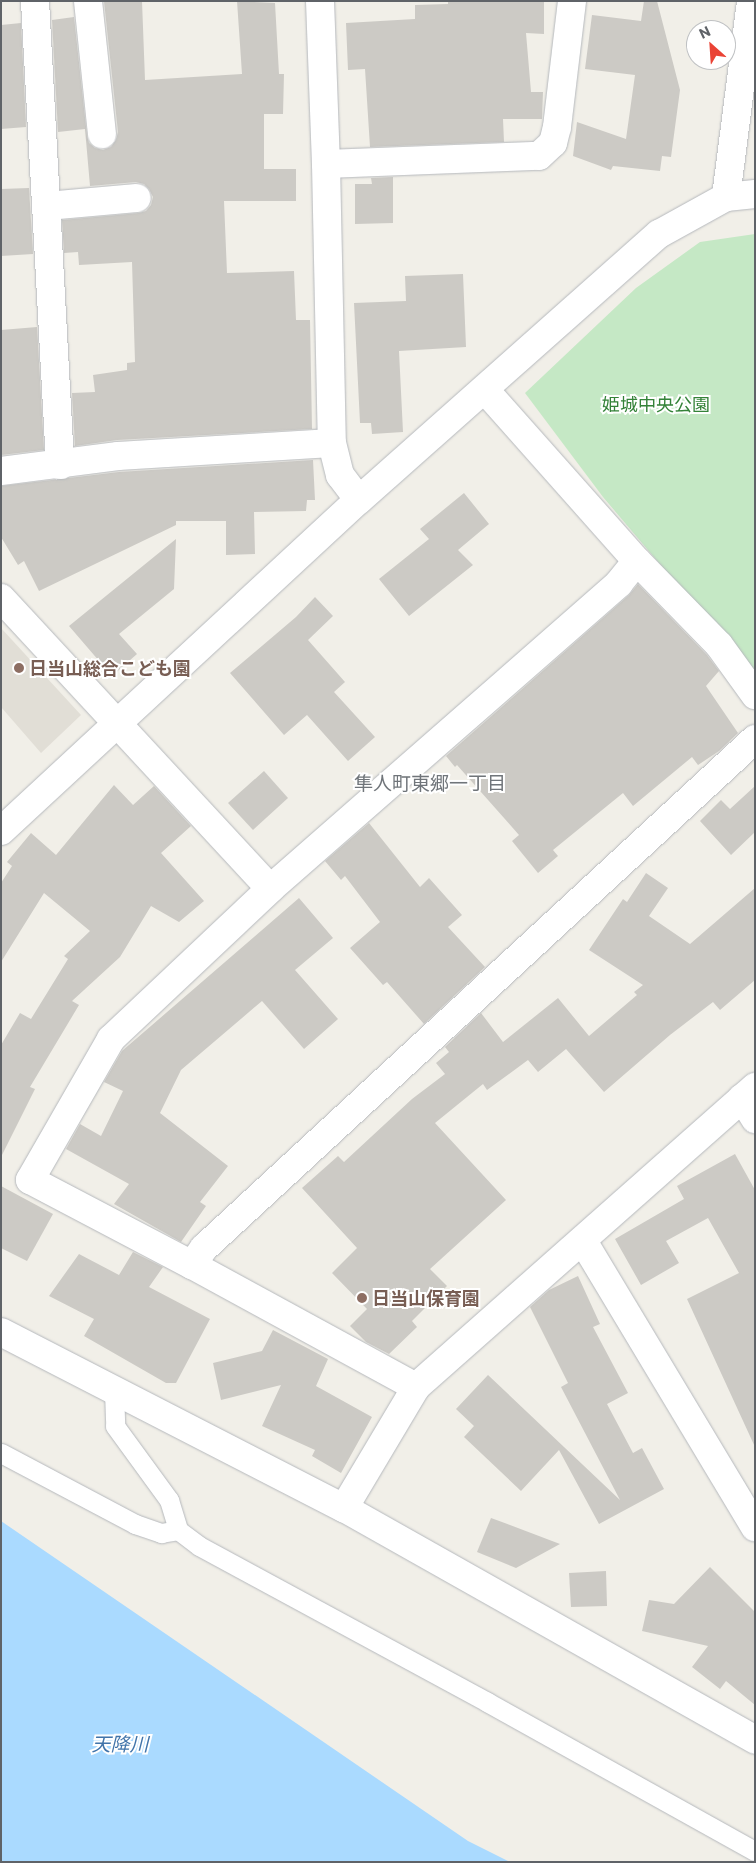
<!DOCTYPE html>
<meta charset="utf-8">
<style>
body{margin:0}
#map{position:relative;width:756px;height:1863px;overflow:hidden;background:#f1efe8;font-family:Commissioner,"Noto Sans JP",sans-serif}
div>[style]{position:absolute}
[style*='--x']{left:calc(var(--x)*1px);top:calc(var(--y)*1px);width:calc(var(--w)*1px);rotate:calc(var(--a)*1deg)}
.education>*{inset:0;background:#e1ded6}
.green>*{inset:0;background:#c5e8c5}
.water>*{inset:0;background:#aadaff}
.building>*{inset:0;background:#cccac5}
.roads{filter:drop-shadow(0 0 1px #b5b8bc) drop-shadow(0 0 1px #b5b8bc)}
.service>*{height:19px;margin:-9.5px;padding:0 9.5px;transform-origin:9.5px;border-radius:9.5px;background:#fff}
.minor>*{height:28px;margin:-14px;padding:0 14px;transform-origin:14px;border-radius:14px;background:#fff}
.tertiary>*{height:28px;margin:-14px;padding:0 14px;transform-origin:14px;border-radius:14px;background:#fff}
.dots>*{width:14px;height:14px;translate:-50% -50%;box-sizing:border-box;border:2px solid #fff;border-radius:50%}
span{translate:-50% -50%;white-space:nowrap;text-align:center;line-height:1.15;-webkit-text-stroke:4px #fff;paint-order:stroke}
.park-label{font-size:18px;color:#348238}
.education-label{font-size:18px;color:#785e54;font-weight:700}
.left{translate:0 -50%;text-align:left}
.neighbourhood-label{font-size:19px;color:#70757a}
.water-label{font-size:19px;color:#4174aa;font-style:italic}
.frame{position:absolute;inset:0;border:2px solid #5f6368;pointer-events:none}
.north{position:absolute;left:686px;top:20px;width:50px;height:50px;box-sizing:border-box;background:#fff;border:1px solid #bfc1c3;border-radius:50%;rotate:334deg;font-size:14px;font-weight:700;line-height:20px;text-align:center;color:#5f6368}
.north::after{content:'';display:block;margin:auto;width:18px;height:22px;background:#ea4335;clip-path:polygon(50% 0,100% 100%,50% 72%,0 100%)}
</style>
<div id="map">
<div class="education">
<i style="clip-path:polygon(1px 628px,81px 715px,41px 753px,1px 707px)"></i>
</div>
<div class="green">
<i style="clip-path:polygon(755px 234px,755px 680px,736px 654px,603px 497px,525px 393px,636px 288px,700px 242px)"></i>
</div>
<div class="water">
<i style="clip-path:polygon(1px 1521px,468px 1841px,510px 1862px,1px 1862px)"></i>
</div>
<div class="building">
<i style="clip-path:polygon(104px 1px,142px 1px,145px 80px,242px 74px,237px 1px,275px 3px,279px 74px,284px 74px,283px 114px,264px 114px,264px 169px,296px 169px,296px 201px,224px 201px,227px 273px,294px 271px,296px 320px,310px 320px,312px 429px,117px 440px,75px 446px,72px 393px,95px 392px,93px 375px,127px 370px,127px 363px,135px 362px,132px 262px,79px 265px,78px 252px,64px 253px,62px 220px,139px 213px,146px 211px,151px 205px,153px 197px,149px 189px,144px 184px,136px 182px,90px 186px,85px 129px,58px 132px,52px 20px,74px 17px,87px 136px,89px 143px,95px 148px,103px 150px,111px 147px,116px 140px,118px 132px)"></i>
<i style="clip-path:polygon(448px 1px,544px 1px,544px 34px,526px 33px,531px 92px,543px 92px,542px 119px,503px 119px,504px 142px,370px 147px,365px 69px,348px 70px,346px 23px,415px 19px,415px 5px,448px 4px)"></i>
<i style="clip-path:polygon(644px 1px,657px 1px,680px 90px,671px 157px,662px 156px,660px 171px,613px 166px,611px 170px,573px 156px,577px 122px,626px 139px,635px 75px,585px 69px,592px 15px,641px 21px)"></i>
<i style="clip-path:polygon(21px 23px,26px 127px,1px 129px,1px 25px)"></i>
<i style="clip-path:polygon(393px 177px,393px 223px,355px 224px,355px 184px,372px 184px,371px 178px)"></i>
<i style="clip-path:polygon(29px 188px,33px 254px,1px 256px,1px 189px)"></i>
<i style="clip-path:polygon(463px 274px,466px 347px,399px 351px,403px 432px,372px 434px,371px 423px,360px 423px,354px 303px,406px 301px,405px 276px)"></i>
<i style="clip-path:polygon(37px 327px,44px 450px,1px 455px,1px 330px)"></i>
<i style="clip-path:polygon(313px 460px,315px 500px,307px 500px,306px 511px,254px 512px,255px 554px,226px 555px,226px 521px,176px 521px,176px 525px,39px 591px,24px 561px,18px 565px,1px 537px,1px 486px,119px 472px)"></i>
<i style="clip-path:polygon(464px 493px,489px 524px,458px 550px,473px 565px,409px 616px,379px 579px,429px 539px,420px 529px)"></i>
<i style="clip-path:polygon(176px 539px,174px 589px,119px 634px,137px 654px,112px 676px,69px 626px)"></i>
<i style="clip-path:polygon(638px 584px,707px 655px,719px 671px,706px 686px,738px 733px,719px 751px,698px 765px,692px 757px,633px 806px,623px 793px,553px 850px,558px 856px,538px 873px,512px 841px,519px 835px,457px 765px,455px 767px,446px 756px,629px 595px)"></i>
<i style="clip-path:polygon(315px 597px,333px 616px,308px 640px,345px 682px,334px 692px,375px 737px,348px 761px,307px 715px,284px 735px,230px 673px,296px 617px)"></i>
<i style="clip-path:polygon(264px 771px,288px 798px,253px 830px,228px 803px)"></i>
<i style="clip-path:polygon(114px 785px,133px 805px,154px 786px,191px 826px,161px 853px,204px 901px,179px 922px,151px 906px,120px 957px,72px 1001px,79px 1005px,30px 1087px,35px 1089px,1px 1157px,1px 1045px,20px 1013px,31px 1019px,68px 959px,64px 956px,90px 931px,44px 893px,1px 962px,1px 883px,12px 866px,7px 862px,31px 833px,56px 855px)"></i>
<i style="clip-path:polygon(755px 786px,755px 832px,731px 855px,700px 821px,721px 800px,730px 809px)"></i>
<i style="clip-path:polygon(369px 823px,420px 887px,429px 878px,462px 915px,448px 927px,485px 967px,424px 1024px,387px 982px,383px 985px,350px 948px,380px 922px,345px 876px,341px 880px,325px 861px)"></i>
<i style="clip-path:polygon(646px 873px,668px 888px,649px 916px,690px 944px,755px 888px,755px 980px,720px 1010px,713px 1002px,670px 1035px,604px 1092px,566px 1049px,538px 1072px,528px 1060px,487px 1090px,483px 1084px,435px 1123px,506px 1200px,430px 1269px,447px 1286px,412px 1321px,417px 1327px,389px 1354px,366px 1342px,350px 1326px,367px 1309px,332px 1273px,357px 1248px,302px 1188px,338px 1156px,344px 1162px,412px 1099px,445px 1074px,436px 1063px,449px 1052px,445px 1047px,481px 1013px,503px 1042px,558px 998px,589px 1036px,637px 995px,634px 992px,643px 985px,589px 950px,623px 899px,627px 902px)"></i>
<i style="clip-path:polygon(299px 898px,333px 938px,295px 970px,338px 1019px,304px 1049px,262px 1001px,181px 1070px,160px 1113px,228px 1166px,200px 1202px,206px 1206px,181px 1242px,114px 1204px,129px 1184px,66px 1149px,80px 1124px,101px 1136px,123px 1091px,104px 1082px,122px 1051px)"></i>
<i style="clip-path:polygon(735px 1154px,755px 1190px,755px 1447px,687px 1299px,739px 1273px,708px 1218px,666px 1241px,679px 1263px,641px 1285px,615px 1239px,684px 1199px,677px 1186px)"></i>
<i style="clip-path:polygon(1px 1186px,53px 1214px,27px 1261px,1px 1248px)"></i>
<i style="clip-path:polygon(133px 1252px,163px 1267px,149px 1287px,210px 1319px,176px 1383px,166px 1383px,84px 1336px,94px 1319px,49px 1296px,79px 1254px,119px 1275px)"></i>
<i style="clip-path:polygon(578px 1276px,600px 1324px,593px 1327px,628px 1393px,607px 1404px,633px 1453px,642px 1448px,664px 1489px,599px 1524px,559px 1450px,521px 1491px,464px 1437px,474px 1426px,456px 1409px,488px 1375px,620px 1500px,561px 1387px,568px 1383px,530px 1307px,549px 1290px)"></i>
<i style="clip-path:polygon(273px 1330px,328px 1359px,316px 1386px,372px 1417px,341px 1473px,312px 1456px,315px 1450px,262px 1426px,281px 1385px,221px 1400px,213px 1363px,262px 1351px)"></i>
<i style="clip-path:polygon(491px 1518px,502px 1522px,560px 1544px,516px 1568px,477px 1552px)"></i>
<i style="clip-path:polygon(710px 1567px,755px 1612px,755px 1705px,726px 1681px,720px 1689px,692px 1667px,708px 1646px,642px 1631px,649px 1600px,674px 1604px)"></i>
<i style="clip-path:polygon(606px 1571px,607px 1606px,571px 1607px,569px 1573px)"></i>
</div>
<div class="roads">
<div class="service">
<i style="--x:114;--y:1390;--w:36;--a:88"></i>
<i style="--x:115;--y:1426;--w:92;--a:53.9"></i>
<i style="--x:169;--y:1500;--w:31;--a:73"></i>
<i style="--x:1;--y:1453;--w:152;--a:27.9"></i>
<i style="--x:135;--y:1524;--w:28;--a:19"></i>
<i style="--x:161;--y:1533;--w:17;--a:-10"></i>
<i style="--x:178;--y:1530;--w:26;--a:37"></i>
<i style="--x:199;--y:1546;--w:328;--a:28.4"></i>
<i style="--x:487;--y:1702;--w:307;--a:29.1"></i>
</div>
<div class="minor">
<i style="--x:35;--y:1;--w:465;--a:86.9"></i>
<i style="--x:88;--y:1;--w:134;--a:84"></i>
<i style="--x:320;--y:1;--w:163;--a:87.9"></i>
<i style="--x:326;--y:164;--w:279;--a:88.8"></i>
<i style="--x:332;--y:443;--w:33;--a:76"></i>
<i style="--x:340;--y:475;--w:31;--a:53"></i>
<i style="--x:326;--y:164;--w:213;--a:-2.2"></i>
<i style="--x:539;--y:156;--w:19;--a:-43"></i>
<i style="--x:553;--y:143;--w:16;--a:-76"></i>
<i style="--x:557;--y:127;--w:127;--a:-83.2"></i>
<i style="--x:47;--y:206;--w:90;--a:-5.1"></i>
<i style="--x:485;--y:390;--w:229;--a:48.4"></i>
<i style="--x:637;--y:561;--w:117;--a:45.7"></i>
<i style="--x:719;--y:645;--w:62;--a:54.2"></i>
<i style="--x:1;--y:471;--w:118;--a:-7.3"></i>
<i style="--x:118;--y:456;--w:214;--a:-3.5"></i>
<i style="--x:1;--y:598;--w:396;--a:47.2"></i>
<i style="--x:742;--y:1098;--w:25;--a:58"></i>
<i style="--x:583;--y:1241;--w:334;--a:59"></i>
<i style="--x:192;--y:1265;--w:21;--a:-55"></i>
<i style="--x:204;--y:1248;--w:750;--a:-42.73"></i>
<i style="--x:1;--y:1332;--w:386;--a:27.2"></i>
<i style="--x:344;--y:1508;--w:472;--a:29.4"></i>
<i style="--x:416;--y:1387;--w:255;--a:-151.4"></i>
<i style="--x:192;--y:1265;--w:183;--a:-152.3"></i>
<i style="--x:30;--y:1180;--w:163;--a:-60.1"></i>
<i style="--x:111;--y:1039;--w:219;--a:-43.3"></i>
<i style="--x:270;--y:889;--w:464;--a:-41.2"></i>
<i style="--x:619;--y:583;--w:28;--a:-51"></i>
<i style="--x:344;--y:1508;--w:141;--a:-59.2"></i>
<i style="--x:416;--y:1387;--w:453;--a:-41.5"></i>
</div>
<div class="tertiary">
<i style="--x:726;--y:197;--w:198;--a:-82.7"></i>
<i style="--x:1;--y:831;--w:488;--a:-42.8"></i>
<i style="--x:359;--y:500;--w:401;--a:-41.6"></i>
<i style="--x:659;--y:234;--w:77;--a:-28.9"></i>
<i style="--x:726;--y:197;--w:29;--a:-6"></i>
</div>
</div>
<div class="dots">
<i style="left:19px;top:668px;background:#8d6e63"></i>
<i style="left:362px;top:1298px;background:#8d6e63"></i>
</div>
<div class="park-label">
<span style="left:656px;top:404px">姫城中央公園</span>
</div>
<div class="education-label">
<span class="left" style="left:29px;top:668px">日当山総合こども園</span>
<span class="left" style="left:372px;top:1298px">日当山保育園</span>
</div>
<div class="neighbourhood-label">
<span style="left:430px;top:783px">隼人町東郷一丁目</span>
</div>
<div class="water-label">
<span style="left:120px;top:1744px">天降川</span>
</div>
<div class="frame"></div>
<div class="north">N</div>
</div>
